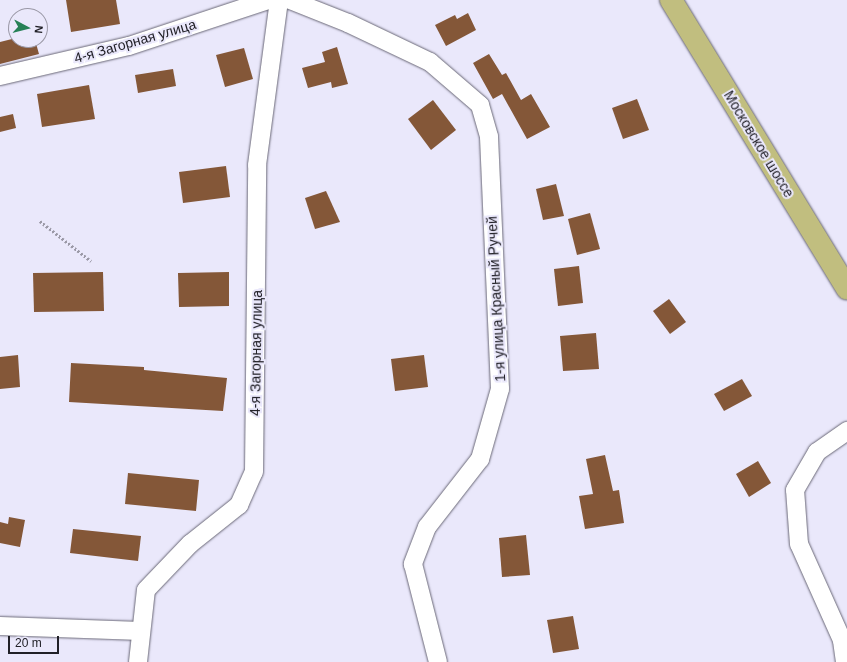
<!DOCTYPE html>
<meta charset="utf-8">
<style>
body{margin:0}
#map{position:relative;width:847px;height:662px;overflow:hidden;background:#eae8fb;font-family:Helvetica,sans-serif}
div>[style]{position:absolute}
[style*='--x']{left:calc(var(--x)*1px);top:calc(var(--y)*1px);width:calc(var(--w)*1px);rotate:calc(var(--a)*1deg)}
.building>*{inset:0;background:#845738}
.path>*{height:2.5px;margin-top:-1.25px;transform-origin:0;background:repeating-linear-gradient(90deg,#9b99a7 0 2px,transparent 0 4px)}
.roads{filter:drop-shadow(0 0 1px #6a6877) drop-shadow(0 0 1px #6a6877)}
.minor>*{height:18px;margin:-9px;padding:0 9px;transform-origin:9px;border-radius:9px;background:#fff}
.major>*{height:22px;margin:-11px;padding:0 11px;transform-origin:11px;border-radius:11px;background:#c1be7f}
span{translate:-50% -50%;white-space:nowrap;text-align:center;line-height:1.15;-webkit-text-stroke:4px #eae8fb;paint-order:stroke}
.street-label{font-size:14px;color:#212027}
.north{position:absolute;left:8px;top:8px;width:40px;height:40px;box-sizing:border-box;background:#eae8fb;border:1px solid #9a98a6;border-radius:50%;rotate:97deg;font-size:11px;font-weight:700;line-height:16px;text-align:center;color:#212027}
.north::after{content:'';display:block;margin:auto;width:14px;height:18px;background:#268056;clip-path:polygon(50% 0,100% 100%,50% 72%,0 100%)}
.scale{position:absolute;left:8px;top:636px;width:51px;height:18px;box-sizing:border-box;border:2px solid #212027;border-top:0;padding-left:5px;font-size:12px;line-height:14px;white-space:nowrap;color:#212027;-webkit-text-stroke:3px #eae8fb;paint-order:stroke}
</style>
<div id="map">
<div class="building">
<i style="clip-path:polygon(66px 0,116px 0,120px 24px,71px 32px)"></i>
<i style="clip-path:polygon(468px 13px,476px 30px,446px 46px,435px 25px,455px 15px,457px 19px)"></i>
<i style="clip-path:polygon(16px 38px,35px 40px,39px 54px,0 64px,0 42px)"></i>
<i style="clip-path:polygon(337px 47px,348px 84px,332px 88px,331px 82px,308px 88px,302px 68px,325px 62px,322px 52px)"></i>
<i style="clip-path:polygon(244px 48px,253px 79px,225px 87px,216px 55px)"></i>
<i style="clip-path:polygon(489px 54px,502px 75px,506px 73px,521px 100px,531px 94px,550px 127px,527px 139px,502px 94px,493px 99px,473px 63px)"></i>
<i style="clip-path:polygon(173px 69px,176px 86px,138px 93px,135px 75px)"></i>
<i style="clip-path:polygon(89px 85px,95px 119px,42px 127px,37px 94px)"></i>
<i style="clip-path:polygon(637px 99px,649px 130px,623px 139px,612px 108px)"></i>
<i style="clip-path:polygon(433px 100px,456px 130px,431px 150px,408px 119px)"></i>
<i style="clip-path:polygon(13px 114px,16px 128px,0 132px,0 117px)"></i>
<i style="clip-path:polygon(226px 166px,230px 197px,183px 203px,179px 172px)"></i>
<i style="clip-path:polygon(556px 184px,564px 216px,543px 220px,536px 189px)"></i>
<i style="clip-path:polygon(326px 191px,340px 222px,315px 229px,305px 198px)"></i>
<i style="clip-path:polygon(590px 213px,600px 249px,577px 255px,568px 219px)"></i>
<i style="clip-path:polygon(579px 266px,583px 303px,558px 306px,554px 269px)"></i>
<i style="clip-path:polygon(103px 272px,104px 311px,34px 312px,33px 273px)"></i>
<i style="clip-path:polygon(229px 272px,229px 306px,179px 307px,178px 273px)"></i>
<i style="clip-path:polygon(669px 299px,686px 322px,670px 334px,653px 311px)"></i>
<i style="clip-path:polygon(596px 333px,599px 369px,563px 371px,560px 336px)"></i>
<i style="clip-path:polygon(18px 355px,20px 387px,0 389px,0 357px)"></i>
<i style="clip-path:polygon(424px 355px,428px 387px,395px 391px,391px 359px)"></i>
<i style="clip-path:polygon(71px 363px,144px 367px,144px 370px,227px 378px,223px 411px,69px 402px)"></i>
<i style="clip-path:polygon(742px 379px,752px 396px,724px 411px,714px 394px)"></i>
<i style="clip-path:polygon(605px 455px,613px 491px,619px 490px,624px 523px,585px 529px,579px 496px,593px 494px,586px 459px)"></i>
<i style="clip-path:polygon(758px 461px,771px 483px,749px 497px,736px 474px)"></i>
<i style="clip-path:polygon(128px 473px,199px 480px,196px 511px,125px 504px)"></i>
<i style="clip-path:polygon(9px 517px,25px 520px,20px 547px,0 543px,0 522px,8px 524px)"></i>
<i style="clip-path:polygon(73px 529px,141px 536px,138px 561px,70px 553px)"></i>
<i style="clip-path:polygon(526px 535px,530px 575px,502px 577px,499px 538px)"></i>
<i style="clip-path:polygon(573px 616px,579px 649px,553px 653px,547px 620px)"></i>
</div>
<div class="path">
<i style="--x:40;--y:221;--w:65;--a:38.1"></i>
</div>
<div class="roads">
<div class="minor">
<i style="--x:290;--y:0;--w:62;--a:21.6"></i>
<i style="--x:348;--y:23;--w:91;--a:25.4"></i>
<i style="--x:430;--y:62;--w:66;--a:40.7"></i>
<i style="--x:480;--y:105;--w:33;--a:74"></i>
<i style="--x:489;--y:137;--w:252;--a:87.5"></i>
<i style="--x:500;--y:389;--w:73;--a:105.9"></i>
<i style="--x:480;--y:459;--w:86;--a:127.9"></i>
<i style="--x:427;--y:527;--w:40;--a:111"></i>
<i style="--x:413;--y:564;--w:101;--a:75.7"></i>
<i style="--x:0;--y:76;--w:132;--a:-13.1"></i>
<i style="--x:129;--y:46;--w:146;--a:-18.3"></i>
<i style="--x:0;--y:626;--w:141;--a:2"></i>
<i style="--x:138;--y:662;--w:72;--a:-83.7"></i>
<i style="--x:146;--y:590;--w:64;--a:-46.3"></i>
<i style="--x:190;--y:544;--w:63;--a:-38.5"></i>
<i style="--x:239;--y:505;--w:36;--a:-66"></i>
<i style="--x:254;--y:472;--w:307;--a:-89.4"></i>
<i style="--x:257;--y:165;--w:166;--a:-82.4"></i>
<i style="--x:845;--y:662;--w:22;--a:-98"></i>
<i style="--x:842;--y:640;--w:105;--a:-114.1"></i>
<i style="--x:799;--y:544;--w:54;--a:-94.2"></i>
<i style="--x:795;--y:490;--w:44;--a:-59.9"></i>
<i style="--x:817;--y:452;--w:37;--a:-35"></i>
</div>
<div class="major">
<i style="--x:671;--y:0;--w:338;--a:58.6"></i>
</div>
</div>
<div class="street-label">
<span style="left:135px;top:41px;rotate:-16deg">4-я Загорная улица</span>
<span style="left:759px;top:144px;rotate:59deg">Московское шоссе</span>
<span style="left:496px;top:299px;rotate:-93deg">1-я улица Красный Ручей</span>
<span style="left:256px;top:353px;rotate:-89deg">4-я Загорная улица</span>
</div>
<div class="north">N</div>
<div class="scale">20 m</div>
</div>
